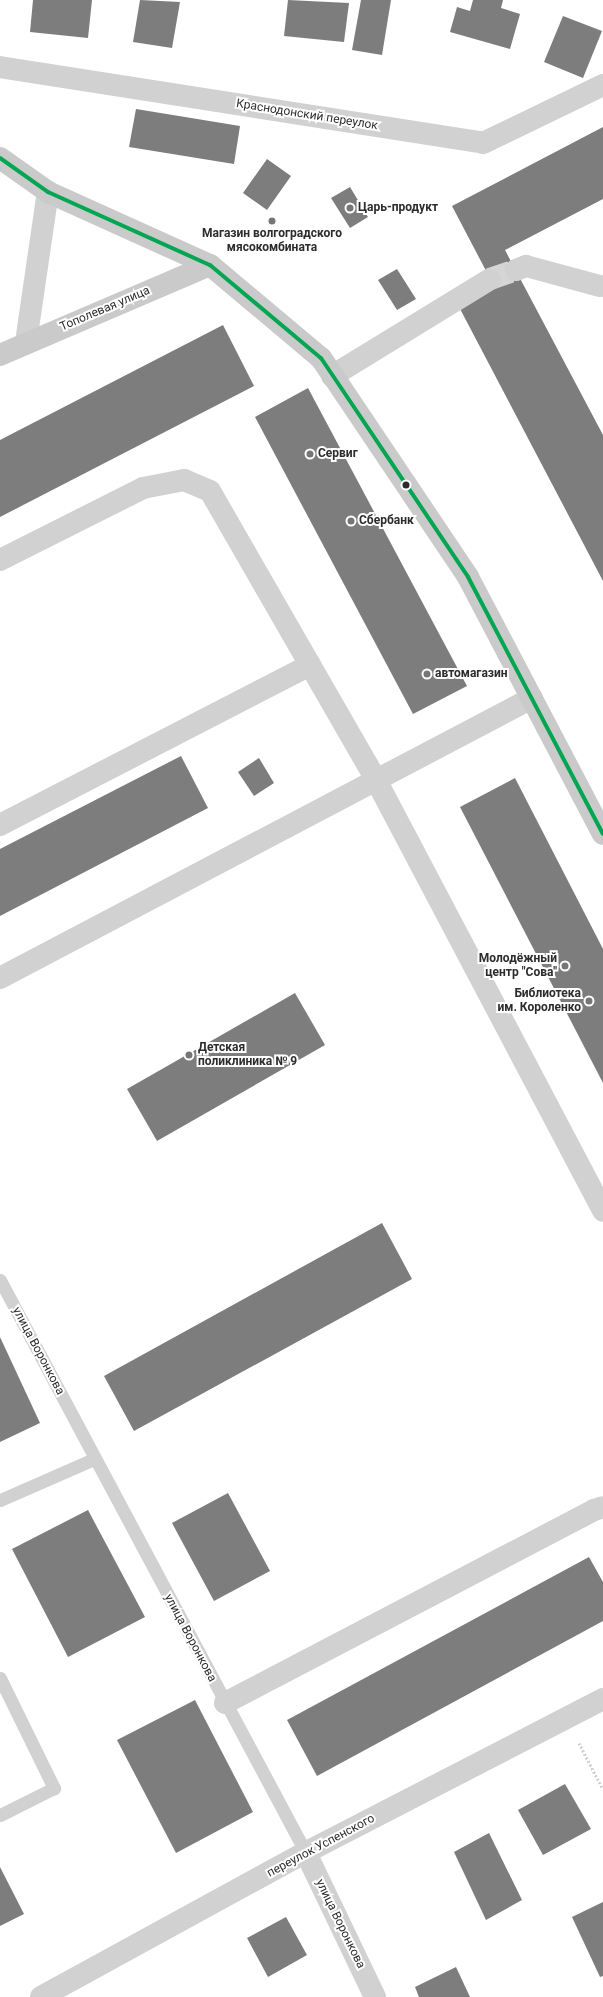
<!DOCTYPE html>
<meta charset="utf-8">
<style>
body{margin:0}
#map{position:relative;width:603px;height:1997px;overflow:hidden;background:#fff;font-family:Roboto,sans-serif}
div>[style]{position:absolute}
[style*='--x']{left:calc(var(--x)*1px);top:calc(var(--y)*1px);width:calc(var(--w)*1px);rotate:calc(var(--a)*1deg)}
.building>*{inset:0;background:#7d7d7d}
.minor-tunnel>*{height:22px;margin-top:-11px;transform-origin:0;background:repeating-linear-gradient(90deg,#d5d5d5 0 22px,transparent 0 33px)}
.path>*{height:2.5px;margin-top:-1.25px;transform-origin:0;background:repeating-linear-gradient(90deg,#d1d1d1 0 2px,transparent 0 4px)}
.service>*{height:13px;margin:-6.5px;padding:0 6.5px;transform-origin:6.5px;border-radius:6.5px;background:#d1d1d1}
.minor>*{height:22px;margin:-11px;padding:0 11px;transform-origin:11px;border-radius:11px;background:#d1d1d1}
.tertiary>*{height:22px;margin:-11px;padding:0 11px;transform-origin:11px;border-radius:11px;background:#d1d1d1}
.secondary>*{height:22px;margin:-11px;padding:0 11px;transform-origin:11px;border-radius:11px;background:#cacaca}
.bus-1>*{height:4px;margin:-2px;padding:0 2px;transform-origin:2px;border-radius:2px;background:#00a651}
.dots>*{width:11px;height:11px;translate:-50% -50%;box-sizing:border-box;border:2px solid #fff;border-radius:50%}
span{translate:-50% -50%;white-space:nowrap;text-align:center;line-height:1.15;-webkit-text-stroke:4px #fff;paint-order:stroke}
.street-label{font-size:12px;color:#2c2c2c}
.poi-label{font-size:12px;color:#2c2c2c;font-weight:700}
.left{translate:0 -50%;text-align:left}
.right{translate:-100% -50%;text-align:right}
</style>
<div id="map">
<div class="building">
<i style="clip-path:polygon(33px 0,92px 0,88px 38px,30px 32px)"></i>
<i style="clip-path:polygon(140px 0,180px 2px,172px 48px,133px 42px)"></i>
<i style="clip-path:polygon(288px 0,349px 3px,344px 42px,284px 36px)"></i>
<i style="clip-path:polygon(361px 0,391px 0,382px 55px,352px 50px)"></i>
<i style="clip-path:polygon(473px 0,503px 0,501px 8px,520px 14px,510px 49px,450px 32px,457px 7px,470px 11px)"></i>
<i style="clip-path:polygon(563px 16px,602px 31px,583px 78px,544px 62px)"></i>
<i style="clip-path:polygon(136px 109px,240px 126px,234px 164px,129px 147px)"></i>
<i style="clip-path:polygon(603px 127px,603px 199px,505px 250px,603px 435px,603px 581px,458px 305px,494px 286px,452px 206px)"></i>
<i style="clip-path:polygon(267px 159px,291px 176px,267px 210px,243px 193px)"></i>
<i style="clip-path:polygon(350px 187px,368px 217px,350px 228px,331px 198px)"></i>
<i style="clip-path:polygon(397px 269px,416px 299px,397px 310px,378px 280px)"></i>
<i style="clip-path:polygon(223px 325px,254px 386px,0 517px,0 440px)"></i>
<i style="clip-path:polygon(308px 388px,467px 686px,413px 714px,255px 417px)"></i>
<i style="clip-path:polygon(181px 756px,208px 808px,0 916px,0 849px)"></i>
<i style="clip-path:polygon(259px 758px,274px 783px,254px 796px,238px 772px)"></i>
<i style="clip-path:polygon(515px 778px,603px 949px,603px 1083px,460px 807px)"></i>
<i style="clip-path:polygon(295px 993px,325px 1045px,157px 1141px,127px 1089px)"></i>
<i style="clip-path:polygon(382px 1223px,412px 1279px,134px 1431px,104px 1376px)"></i>
<i style="clip-path:polygon(0 1337px,40px 1423px,0 1442px)"></i>
<i style="clip-path:polygon(228px 1493px,270px 1571px,214px 1601px,172px 1523px)"></i>
<i style="clip-path:polygon(88px 1510px,145px 1617px,68px 1657px,12px 1549px)"></i>
<i style="clip-path:polygon(589px 1557px,603px 1582px,603px 1621px,317px 1776px,287px 1720px)"></i>
<i style="clip-path:polygon(195px 1700px,253px 1812px,176px 1853px,117px 1740px)"></i>
<i style="clip-path:polygon(565px 1784px,591px 1829px,543px 1855px,518px 1810px)"></i>
<i style="clip-path:polygon(489px 1833px,522px 1900px,486px 1920px,454px 1852px)"></i>
<i style="clip-path:polygon(0 1867px,24px 1914px,0 1926px)"></i>
<i style="clip-path:polygon(603px 1902px,603px 1976px,600px 1977px,572px 1917px)"></i>
<i style="clip-path:polygon(286px 1917px,307px 1955px,268px 1977px,247px 1938px)"></i>
<i style="clip-path:polygon(456px 1967px,470px 1997px,419px 1997px,415px 1987px)"></i>
</div>
<div class="minor-tunnel">
<i style="--x:490;--y:279;--w:28;--a:-19"></i>
</div>
<div class="path">
<i style="--x:579;--y:1743;--w:52;--a:62.4"></i>
</div>
<div class="service">
<i style="--x:0;--y:1280;--w:650;--a:61.9"></i>
<i style="--x:0;--y:1500;--w:103;--a:-23.6"></i>
<i style="--x:0;--y:1678;--w:123;--a:63.9"></i>
<i style="--x:54;--y:1788;--w:60;--a:153.4"></i>
</div>
<div class="minor">
<i style="--x:0;--y:67;--w:489;--a:8.9"></i>
<i style="--x:483;--y:143;--w:133;--a:-25.8"></i>
<i style="--x:516;--y:270;--w:11;--a:-22"></i>
<i style="--x:526;--y:266;--w:77;--a:15.1"></i>
<i style="--x:332;--y:376;--w:185;--a:-31.5"></i>
<i style="--x:0;--y:560;--w:160;--a:-26.7"></i>
<i style="--x:143;--y:488;--w:42;--a:-11"></i>
<i style="--x:184;--y:480;--w:28;--a:23"></i>
<i style="--x:210;--y:491;--w:333;--a:60.1"></i>
<i style="--x:376;--y:780;--w:487;--a:62.2"></i>
<i style="--x:0;--y:825;--w:349;--a:-27.3"></i>
<i style="--x:0;--y:978;--w:601;--a:-27.76"></i>
<i style="--x:225;--y:1703;--w:416;--a:-27.6"></i>
<i style="--x:594;--y:1510;--w:9;--a:-18"></i>
<i style="--x:306;--y:1853;--w:160;--a:64.4"></i>
<i style="--x:41;--y:1997;--w:294;--a:-28.7"></i>
<i style="--x:299;--y:1856;--w:342;--a:-27.3"></i>
</div>
<div class="tertiary">
<i style="--x:26;--y:342;--w:152;--a:-81.7"></i>
</div>
<div class="secondary">
<i style="--x:0;--y:158;--w:59;--a:35.3"></i>
<i style="--x:48;--y:192;--w:178;--a:24.3"></i>
<i style="--x:210;--y:265;--w:145;--a:40"></i>
<i style="--x:321;--y:358;--w:264;--a:56.1"></i>
<i style="--x:468;--y:577;--w:290;--a:62.3"></i>
<i style="--x:0;--y:355;--w:228;--a:-23.2"></i>
</div>
<div class="bus-1">
<i style="--x:0;--y:158;--w:59;--a:35.3"></i>
<i style="--x:48;--y:192;--w:178;--a:24.3"></i>
<i style="--x:210;--y:265;--w:145;--a:40"></i>
<i style="--x:321;--y:358;--w:264;--a:56.1"></i>
<i style="--x:468;--y:577;--w:290;--a:62.3"></i>
</div>
<div class="dots">
<i style="left:350px;top:208px;background:#767676"></i>
<i style="left:272px;top:221px;background:#767676"></i>
<i style="left:310px;top:454px;background:#767676"></i>
<i style="left:406px;top:485px;background:#2c2c2c"></i>
<i style="left:351px;top:521px;background:#767676"></i>
<i style="left:427px;top:674px;background:#767676"></i>
<i style="left:565px;top:966px;background:#767676"></i>
<i style="left:589px;top:1001px;background:#767676"></i>
<i style="left:189px;top:1055px;background:#767676"></i>
</div>
<div class="street-label">
<span style="left:307px;top:115px;rotate:9deg">Краснодонский переулок</span>
<span style="left:105px;top:309px;rotate:-23deg">Тополевая улица</span>
<span style="left:38px;top:1351px;rotate:62deg">улица Воронкова</span>
<span style="left:190px;top:1638px;rotate:62deg">улица Воронкова</span>
<span style="left:321px;top:1846px;rotate:-28deg">переулок Успенского</span>
<span style="left:340px;top:1924px;rotate:64deg">улица Воронкова</span>
</div>
<div class="poi-label">
<span class="left" style="left:358px;top:208px">Царь-продукт</span>
<span style="left:272px;top:241px">Магазин волгоградского<br>мясокомбината</span>
<span class="left" style="left:318px;top:454px">Сервиг</span>
<span class="left" style="left:359px;top:521px">Сбербанк</span>
<span class="left" style="left:435px;top:674px">автомагазин</span>
<span class="right" style="left:557px;top:966px">Молодёжный<br>центр "Сова"</span>
<span class="right" style="left:581px;top:1001px">Библиотека<br>им. Короленко</span>
<span class="left" style="left:198px;top:1055px">Детская<br>поликлиника № 9</span>
</div>
</div>
